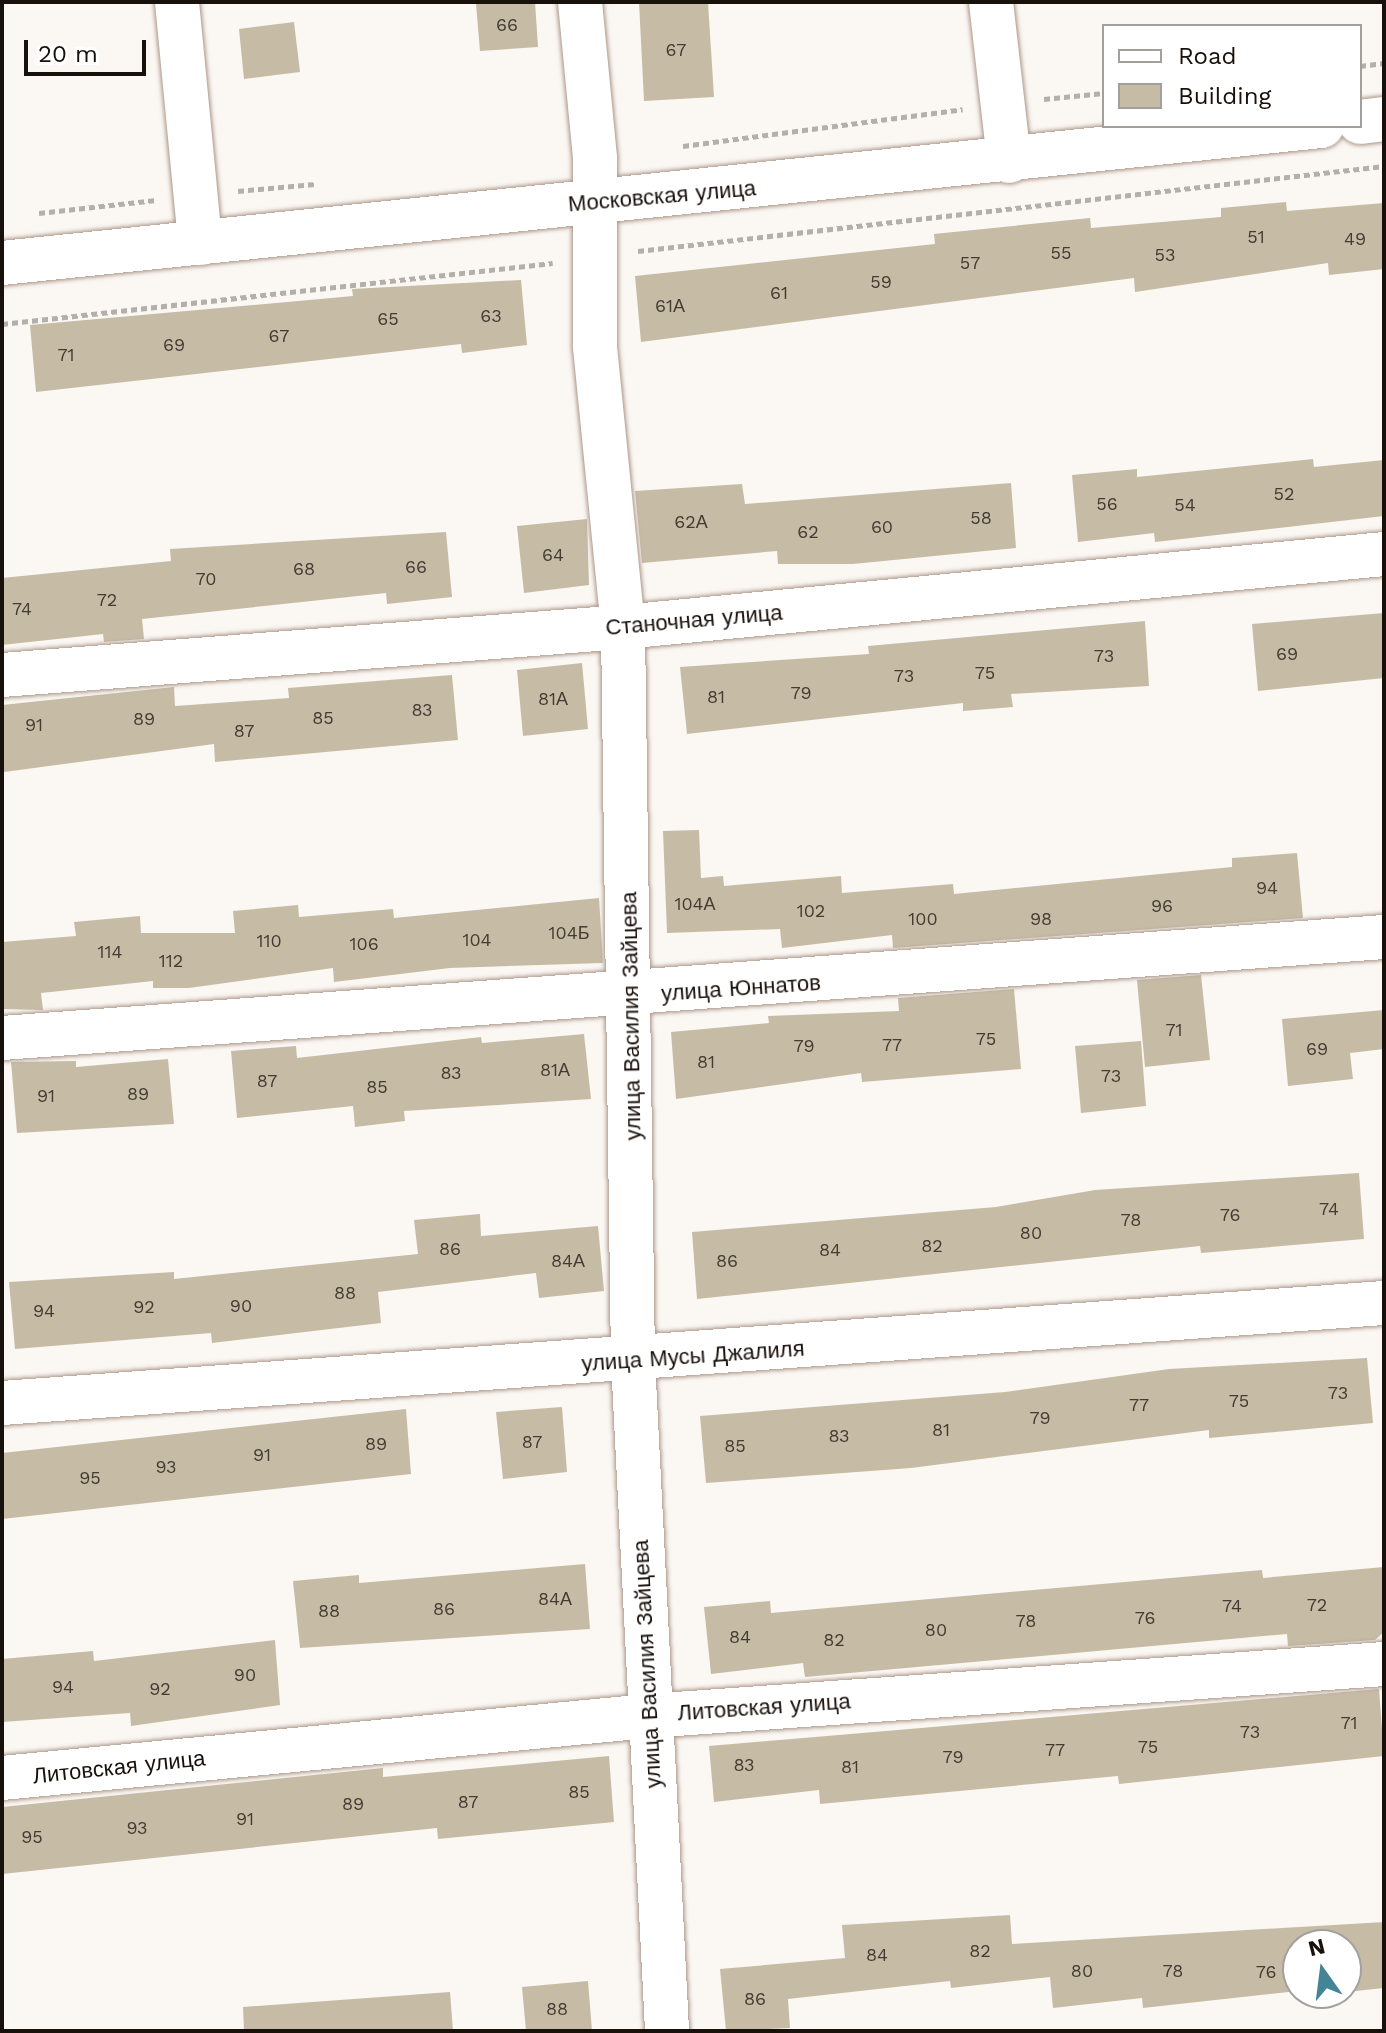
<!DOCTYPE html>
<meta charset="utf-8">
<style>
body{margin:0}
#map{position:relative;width:1386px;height:2033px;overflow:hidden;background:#fbf7f3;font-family:"Work Sans",sans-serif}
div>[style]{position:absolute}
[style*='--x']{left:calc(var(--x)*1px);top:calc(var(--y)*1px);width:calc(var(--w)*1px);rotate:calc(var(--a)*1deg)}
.building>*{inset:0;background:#c6bca6}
.path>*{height:5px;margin-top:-2.5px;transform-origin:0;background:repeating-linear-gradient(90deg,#b4afab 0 6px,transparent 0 10px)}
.roads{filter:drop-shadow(0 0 2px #ac9688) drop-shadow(0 0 2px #ac9688)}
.minor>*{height:44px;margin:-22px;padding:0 22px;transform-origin:22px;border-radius:22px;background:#fff}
span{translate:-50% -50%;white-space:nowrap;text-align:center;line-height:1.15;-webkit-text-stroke:8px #fff;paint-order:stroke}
.number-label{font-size:18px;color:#443b32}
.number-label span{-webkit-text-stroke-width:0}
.street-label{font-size:22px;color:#18100b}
.frame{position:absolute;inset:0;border:4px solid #18100b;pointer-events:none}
.legend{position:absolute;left:1102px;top:24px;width:260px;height:104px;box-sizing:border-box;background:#fff;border:2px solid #a39f9d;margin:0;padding:10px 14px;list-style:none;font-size:24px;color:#18100b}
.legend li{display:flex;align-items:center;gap:16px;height:40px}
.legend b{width:40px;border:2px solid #a39f9d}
.north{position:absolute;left:1282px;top:1929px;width:80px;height:80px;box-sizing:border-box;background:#fff;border:2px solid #a39f9d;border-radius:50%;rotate:346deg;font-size:22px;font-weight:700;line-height:32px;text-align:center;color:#18100b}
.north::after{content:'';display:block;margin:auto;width:28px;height:36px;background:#438597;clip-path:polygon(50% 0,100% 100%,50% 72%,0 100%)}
.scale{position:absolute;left:24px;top:40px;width:122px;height:36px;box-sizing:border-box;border:4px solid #18100b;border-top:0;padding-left:10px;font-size:24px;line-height:28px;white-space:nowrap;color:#18100b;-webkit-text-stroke:6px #fff;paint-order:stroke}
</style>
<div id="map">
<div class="building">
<i style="clip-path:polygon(535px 2px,538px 47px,480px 51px,476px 4px)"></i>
<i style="clip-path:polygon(639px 2px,708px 2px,714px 97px,644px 101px)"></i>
<i style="clip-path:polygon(294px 22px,300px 72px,244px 79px,239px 29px)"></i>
<i style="clip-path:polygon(1286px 202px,1287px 211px,1384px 203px,1384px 269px,1329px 275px,1328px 263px,1135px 292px,1134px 278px,641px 342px,635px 276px,935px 244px,934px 234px,1090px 218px,1091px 228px,1221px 217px,1221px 208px)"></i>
<i style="clip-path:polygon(521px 280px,527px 345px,462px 353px,461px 344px,36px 392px,30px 325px,353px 296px,352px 289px)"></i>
<i style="clip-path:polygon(1313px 459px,1314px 467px,1384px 460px,1384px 516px,1155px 542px,1154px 533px,1078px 542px,1072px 475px,1137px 469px,1137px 477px)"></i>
<i style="clip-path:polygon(1011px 483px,1016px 548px,853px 564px,778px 564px,777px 551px,642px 563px,635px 491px,742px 484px,745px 504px)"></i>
<i style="clip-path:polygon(587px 519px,589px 585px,524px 593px,517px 526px)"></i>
<i style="clip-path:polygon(446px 532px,452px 597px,387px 604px,386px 593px,274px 605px,142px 619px,144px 639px,104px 642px,103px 634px,2px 645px,2px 578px,171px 561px,170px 549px)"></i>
<i style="clip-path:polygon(1384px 613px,1384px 678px,1258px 691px,1252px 624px)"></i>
<i style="clip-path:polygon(1145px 621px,1149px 686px,1011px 694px,1013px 707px,963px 711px,963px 703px,687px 734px,680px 667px,869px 654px,868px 646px)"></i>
<i style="clip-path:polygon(582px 663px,588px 729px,523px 736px,517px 670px)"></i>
<i style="clip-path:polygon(452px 675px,458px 740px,215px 762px,214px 744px,4px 772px,2px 705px,174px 687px,175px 706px,289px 698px,288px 688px)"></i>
<i style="clip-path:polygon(699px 830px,701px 878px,723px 876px,724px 886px,841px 876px,842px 893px,953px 884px,954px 894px,1232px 867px,1232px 858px,1297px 853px,1303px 918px,893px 948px,892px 935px,782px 948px,780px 929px,667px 933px,663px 831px)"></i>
<i style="clip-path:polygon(599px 898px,603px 963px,450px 968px,334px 982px,333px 968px,189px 988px,153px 988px,153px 981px,41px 993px,43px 1010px,2px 1009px,2px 942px,76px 936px,74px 922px,140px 916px,141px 933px,235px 933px,233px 911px,298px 905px,299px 917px,393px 909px,394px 918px)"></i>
<i style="clip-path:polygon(1201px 975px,1210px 1060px,1145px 1067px,1137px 980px)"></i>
<i style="clip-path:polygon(1014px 989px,1021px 1069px,862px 1082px,861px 1073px,676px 1099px,671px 1032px,769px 1023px,768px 1016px,899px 1011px,898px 998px)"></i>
<i style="clip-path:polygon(1384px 1010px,1384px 1049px,1350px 1053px,1353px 1079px,1288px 1086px,1282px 1019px)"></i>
<i style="clip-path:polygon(584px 1034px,591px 1099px,404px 1111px,405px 1121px,355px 1127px,353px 1106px,237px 1118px,231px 1051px,296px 1046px,297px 1058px,481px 1037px,482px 1043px)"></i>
<i style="clip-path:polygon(1141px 1041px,1146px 1106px,1081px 1113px,1075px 1046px)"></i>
<i style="clip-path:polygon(168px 1059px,174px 1124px,17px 1133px,11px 1062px,76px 1061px,76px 1067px)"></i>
<i style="clip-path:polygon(1359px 1173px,1364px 1239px,1201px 1253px,1200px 1246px,697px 1299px,692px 1232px,996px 1207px,1095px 1190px)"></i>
<i style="clip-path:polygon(480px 1214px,481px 1236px,598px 1226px,604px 1291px,539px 1298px,536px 1273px,378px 1292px,381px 1323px,212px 1343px,211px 1333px,15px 1349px,9px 1282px,174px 1272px,174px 1279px,418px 1254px,414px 1220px)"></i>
<i style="clip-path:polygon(1367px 1358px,1373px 1423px,1209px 1438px,1209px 1430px,911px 1468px,706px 1483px,700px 1416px,1005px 1392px,1169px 1369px)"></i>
<i style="clip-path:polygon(562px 1407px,567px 1472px,503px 1479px,496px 1412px)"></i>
<i style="clip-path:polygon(406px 1409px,411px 1474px,2px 1519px,2px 1453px)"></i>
<i style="clip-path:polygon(585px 1564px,590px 1629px,300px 1648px,293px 1581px,359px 1575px,359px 1583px)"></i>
<i style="clip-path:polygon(1384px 1567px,1384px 1632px,1375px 1640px,1288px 1646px,1287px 1634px,805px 1677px,803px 1663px,711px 1674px,704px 1607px,770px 1601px,771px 1613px,1262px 1570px,1263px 1578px)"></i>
<i style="clip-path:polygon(275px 1640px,280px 1705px,131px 1726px,130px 1713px,2px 1722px,2px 1659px,93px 1651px,94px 1661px)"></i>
<i style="clip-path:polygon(1379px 1689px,1384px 1756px,1119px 1784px,1118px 1776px,820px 1804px,819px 1790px,714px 1802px,709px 1746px)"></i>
<i style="clip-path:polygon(609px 1756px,614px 1822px,438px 1839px,437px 1828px,2px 1874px,2px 1807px,383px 1768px,383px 1777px)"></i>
<i style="clip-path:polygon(1010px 1915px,1012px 1944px,1384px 1922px,1384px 1988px,1346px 1992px,1346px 1945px,1298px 1945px,1298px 1991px,1143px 2008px,1142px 1998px,1053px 2008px,1050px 1977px,951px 1988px,950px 1981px,788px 1999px,790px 2028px,726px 2031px,720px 1969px,845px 1958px,842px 1925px)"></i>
<i style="clip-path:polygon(588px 1981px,592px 2031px,526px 2031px,522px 1987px)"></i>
<i style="clip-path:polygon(450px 1992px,453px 2031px,244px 2031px,243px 2007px)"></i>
</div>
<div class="path">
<i style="--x:1360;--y:66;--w:24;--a:-7"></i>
<i style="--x:1044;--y:99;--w:60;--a:-5.7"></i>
<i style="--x:683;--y:146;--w:282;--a:-7.5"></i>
<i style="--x:238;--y:191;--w:77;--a:-5.2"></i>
<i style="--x:39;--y:213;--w:118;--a:-6.3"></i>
<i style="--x:638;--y:251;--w:751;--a:-6.5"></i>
<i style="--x:2;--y:324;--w:554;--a:-6.32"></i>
</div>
<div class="roads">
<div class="minor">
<i style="--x:177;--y:2;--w:242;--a:84.5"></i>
<i style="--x:580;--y:2;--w:157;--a:84.5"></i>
<i style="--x:595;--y:158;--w:189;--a:90"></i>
<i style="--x:595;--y:347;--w:281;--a:84.3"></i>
<i style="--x:623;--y:627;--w:734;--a:89.22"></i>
<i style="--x:633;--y:1361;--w:671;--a:87.09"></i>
<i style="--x:991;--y:2;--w:160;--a:83.5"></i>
<i style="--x:1360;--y:122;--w:24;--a:-7"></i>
<i style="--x:2;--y:263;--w:1327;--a:-5.93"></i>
<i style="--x:2;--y:675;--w:623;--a:-4.42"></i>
<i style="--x:623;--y:627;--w:764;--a:-5.48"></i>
<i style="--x:2;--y:1038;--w:1386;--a:-4.18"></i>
<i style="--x:2;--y:1403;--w:1386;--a:-4.14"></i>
<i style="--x:2;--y:1778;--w:649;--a:-5.48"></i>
<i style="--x:648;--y:1716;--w:738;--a:-4.04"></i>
</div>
</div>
<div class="number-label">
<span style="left:507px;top:25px">66</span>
<span style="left:676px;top:50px">67</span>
<span style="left:1256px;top:237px">51</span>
<span style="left:1355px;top:239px">49</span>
<span style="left:1061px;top:253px">55</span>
<span style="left:1165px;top:255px">53</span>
<span style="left:970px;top:263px">57</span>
<span style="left:881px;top:282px">59</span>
<span style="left:779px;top:293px">61</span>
<span style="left:670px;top:306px">61А</span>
<span style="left:491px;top:316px">63</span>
<span style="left:388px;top:319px">65</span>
<span style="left:279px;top:336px">67</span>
<span style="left:174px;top:345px">69</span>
<span style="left:66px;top:355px">71</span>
<span style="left:1284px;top:494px">52</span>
<span style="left:1107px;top:504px">56</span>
<span style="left:1185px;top:505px">54</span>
<span style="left:981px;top:518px">58</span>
<span style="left:691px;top:522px">62А</span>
<span style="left:882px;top:527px">60</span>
<span style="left:808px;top:532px">62</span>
<span style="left:553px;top:555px">64</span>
<span style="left:416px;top:567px">66</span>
<span style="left:304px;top:569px">68</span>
<span style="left:206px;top:579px">70</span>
<span style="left:107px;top:600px">72</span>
<span style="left:22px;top:609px">74</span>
<span style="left:1287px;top:654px">69</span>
<span style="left:1104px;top:656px">73</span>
<span style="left:985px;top:673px">75</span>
<span style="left:904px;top:676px">73</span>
<span style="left:801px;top:693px">79</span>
<span style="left:716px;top:697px">81</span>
<span style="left:553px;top:699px">81А</span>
<span style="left:422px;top:710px">83</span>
<span style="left:323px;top:718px">85</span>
<span style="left:144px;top:719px">89</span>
<span style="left:34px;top:725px">91</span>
<span style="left:244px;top:731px">87</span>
<span style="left:1267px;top:888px">94</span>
<span style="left:695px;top:904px">104А</span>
<span style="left:1162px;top:906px">96</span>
<span style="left:811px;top:911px">102</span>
<span style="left:923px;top:919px">100</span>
<span style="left:1041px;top:919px">98</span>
<span style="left:569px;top:933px">104Б</span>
<span style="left:477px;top:940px">104</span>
<span style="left:269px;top:941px">110</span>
<span style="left:364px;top:944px">106</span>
<span style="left:110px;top:952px">114</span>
<span style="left:171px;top:961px">112</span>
<span style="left:1174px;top:1030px">71</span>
<span style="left:986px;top:1039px">75</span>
<span style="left:892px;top:1045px">77</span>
<span style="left:804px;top:1046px">79</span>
<span style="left:1317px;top:1049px">69</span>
<span style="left:706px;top:1062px">81</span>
<span style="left:555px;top:1070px">81А</span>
<span style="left:451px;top:1073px">83</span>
<span style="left:1111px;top:1076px">73</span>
<span style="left:267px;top:1081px">87</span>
<span style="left:377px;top:1087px">85</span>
<span style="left:138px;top:1094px">89</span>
<span style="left:46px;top:1096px">91</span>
<span style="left:1329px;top:1209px">74</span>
<span style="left:1230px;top:1215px">76</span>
<span style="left:1131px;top:1220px">78</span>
<span style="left:1031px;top:1233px">80</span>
<span style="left:932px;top:1246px">82</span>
<span style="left:450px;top:1249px">86</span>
<span style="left:830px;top:1250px">84</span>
<span style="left:568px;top:1261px">84А</span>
<span style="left:727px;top:1261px">86</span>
<span style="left:345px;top:1293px">88</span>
<span style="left:241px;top:1306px">90</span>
<span style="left:144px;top:1307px">92</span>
<span style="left:44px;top:1311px">94</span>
<span style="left:1338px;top:1393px">73</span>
<span style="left:1239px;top:1401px">75</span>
<span style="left:1139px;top:1405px">77</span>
<span style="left:1040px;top:1418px">79</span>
<span style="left:941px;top:1430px">81</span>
<span style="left:839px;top:1436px">83</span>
<span style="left:532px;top:1442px">87</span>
<span style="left:376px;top:1444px">89</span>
<span style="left:735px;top:1446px">85</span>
<span style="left:262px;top:1455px">91</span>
<span style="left:166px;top:1467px">93</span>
<span style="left:90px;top:1478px">95</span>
<span style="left:555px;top:1599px">84А</span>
<span style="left:1317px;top:1605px">72</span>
<span style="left:1232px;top:1606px">74</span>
<span style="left:444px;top:1609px">86</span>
<span style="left:329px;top:1611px">88</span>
<span style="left:1145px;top:1618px">76</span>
<span style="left:1026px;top:1621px">78</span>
<span style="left:936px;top:1630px">80</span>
<span style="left:740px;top:1637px">84</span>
<span style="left:834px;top:1640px">82</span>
<span style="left:245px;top:1675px">90</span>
<span style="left:63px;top:1687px">94</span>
<span style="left:160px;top:1689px">92</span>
<span style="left:1349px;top:1723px">71</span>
<span style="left:1250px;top:1732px">73</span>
<span style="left:1148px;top:1747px">75</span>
<span style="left:1055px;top:1750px">77</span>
<span style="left:953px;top:1757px">79</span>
<span style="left:744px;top:1765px">83</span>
<span style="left:850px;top:1767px">81</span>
<span style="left:579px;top:1792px">85</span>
<span style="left:468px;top:1802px">87</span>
<span style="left:353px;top:1804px">89</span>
<span style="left:245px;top:1819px">91</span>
<span style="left:137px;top:1828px">93</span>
<span style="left:32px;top:1837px">95</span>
<span style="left:980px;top:1951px">82</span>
<span style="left:877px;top:1955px">84</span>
<span style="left:1082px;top:1971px">80</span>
<span style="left:1173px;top:1971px">78</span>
<span style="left:1266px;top:1972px">76</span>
<span style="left:755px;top:1999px">86</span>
<span style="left:557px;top:2009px">88</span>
</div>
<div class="street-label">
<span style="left:662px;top:196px;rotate:-5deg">Московская улица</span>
<span style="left:694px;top:620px;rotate:-5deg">Станочная улица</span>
<span style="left:741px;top:988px;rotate:-4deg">улица Юннатов</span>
<span style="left:631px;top:1016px;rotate:-91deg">улица Василия Зайцева</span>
<span style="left:693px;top:1356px;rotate:-4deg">улица Мусы Джалиля</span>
<span style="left:647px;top:1664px;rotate:-93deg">улица Василия Зайцева</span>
<span style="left:764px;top:1707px;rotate:-4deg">Литовская улица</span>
<span style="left:119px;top:1767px;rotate:-6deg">Литовская улица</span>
</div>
<div class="frame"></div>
<ul class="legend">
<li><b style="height:10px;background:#fff"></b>Road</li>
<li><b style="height:22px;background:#c6bca6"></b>Building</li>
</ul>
<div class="north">N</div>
<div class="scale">20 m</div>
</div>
